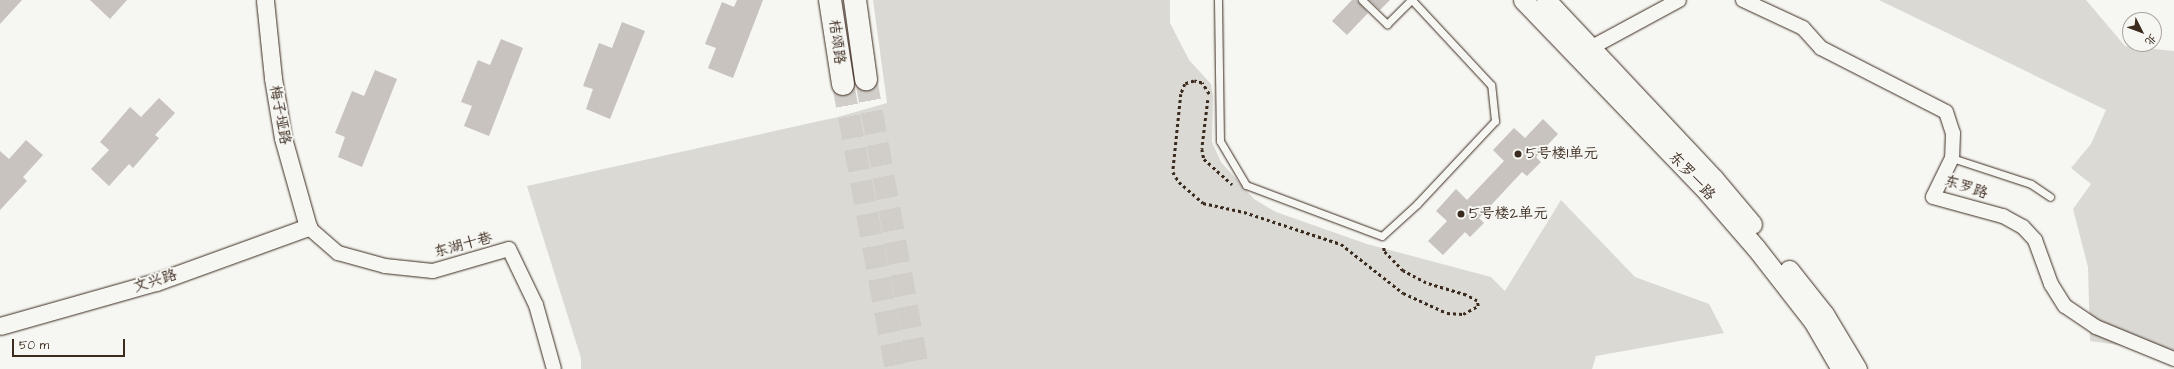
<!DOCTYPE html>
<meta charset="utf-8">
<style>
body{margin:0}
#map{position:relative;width:2174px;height:369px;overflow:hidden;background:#f6f6f2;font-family:"Architects Daughter","LXGW WenKai TC",sans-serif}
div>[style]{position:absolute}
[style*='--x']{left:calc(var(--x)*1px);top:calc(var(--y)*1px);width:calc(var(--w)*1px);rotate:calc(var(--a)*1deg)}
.green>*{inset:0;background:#dad9d3}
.building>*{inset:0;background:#c8c3be}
.primary-tunnel>*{height:22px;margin-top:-11px;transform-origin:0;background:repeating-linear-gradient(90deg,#d1cdc8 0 22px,transparent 0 33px)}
.path>*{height:2.5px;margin-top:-1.25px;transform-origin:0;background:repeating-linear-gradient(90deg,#3b2a1e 0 3px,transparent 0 6px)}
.roads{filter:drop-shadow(0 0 1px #3b2a1e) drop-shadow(0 0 1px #3b2a1e)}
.service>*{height:7px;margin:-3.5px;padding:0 3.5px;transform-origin:3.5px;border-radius:3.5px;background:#f6f6f2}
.minor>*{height:14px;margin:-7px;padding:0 7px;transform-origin:7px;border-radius:7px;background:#f6f6f2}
.tertiary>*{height:17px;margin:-8.5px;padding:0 8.5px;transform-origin:8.5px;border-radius:8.5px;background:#f6f6f2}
.secondary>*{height:19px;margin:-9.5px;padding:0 9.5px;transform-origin:9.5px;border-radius:9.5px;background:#f6f6f2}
.primary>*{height:22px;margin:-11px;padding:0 11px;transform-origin:11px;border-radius:11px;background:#f6f6f2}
.dots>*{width:11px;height:11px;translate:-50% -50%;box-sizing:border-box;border:2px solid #f6f6f2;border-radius:50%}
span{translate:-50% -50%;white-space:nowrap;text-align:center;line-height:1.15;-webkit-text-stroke:4px #f6f6f2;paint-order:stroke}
.street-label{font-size:15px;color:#3b2a1e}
.poi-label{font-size:15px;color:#3b2a1e}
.left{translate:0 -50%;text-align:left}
.north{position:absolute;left:2122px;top:12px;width:40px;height:40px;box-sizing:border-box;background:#f6f6f2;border:1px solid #aba49d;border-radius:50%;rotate:132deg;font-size:11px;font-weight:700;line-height:16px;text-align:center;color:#3b2a1e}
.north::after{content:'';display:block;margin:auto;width:14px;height:18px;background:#3b2a1e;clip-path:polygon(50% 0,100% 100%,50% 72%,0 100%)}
.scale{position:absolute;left:12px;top:339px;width:113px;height:18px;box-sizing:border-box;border:2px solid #3b2a1e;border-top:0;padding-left:5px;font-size:12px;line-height:14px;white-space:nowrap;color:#3b2a1e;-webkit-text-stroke:3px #f6f6f2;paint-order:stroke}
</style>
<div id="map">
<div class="green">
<i style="clip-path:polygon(873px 0,1170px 0,1170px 23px,1189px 60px,1211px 84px,1213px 96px,1212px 142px,1221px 162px,1254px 199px,1276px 212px,1367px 244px,1491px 277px,1505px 291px,1561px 200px,1635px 277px,1709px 304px,1724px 333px,1596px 356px,1592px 369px,581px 369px,581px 358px,527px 186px,838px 117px,887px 103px)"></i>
<i style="clip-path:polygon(1879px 0,2086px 0,2125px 46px,2174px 51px,2174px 353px,2090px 341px,2088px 267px,2073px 209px,2091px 184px,2071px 168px,2091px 144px,2106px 110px)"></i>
</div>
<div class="building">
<i style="clip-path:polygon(0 0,22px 0,0 24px)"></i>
<i style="clip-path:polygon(90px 0,127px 0,110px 19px)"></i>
<i style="clip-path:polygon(737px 0,763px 0,733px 78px,708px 68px,716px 48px,705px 44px,722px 2px,734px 7px)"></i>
<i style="clip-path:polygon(1352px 0,1357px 0,1368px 13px,1347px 35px,1332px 21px)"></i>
<i style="clip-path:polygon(1369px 0,1390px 0,1380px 10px)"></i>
<i style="clip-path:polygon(622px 22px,645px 31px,610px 119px,586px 109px,593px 89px,583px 86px,599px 43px,612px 48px)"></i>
<i style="clip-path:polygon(501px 39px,523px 48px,489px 136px,464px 126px,472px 106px,461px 102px,478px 60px,490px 65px)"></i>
<i style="clip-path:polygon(375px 70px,397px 79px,362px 167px,338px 157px,345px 137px,335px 133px,352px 91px,364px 96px)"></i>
<i style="clip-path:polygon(159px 98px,175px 113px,155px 135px,159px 138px,133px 168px,129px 164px,109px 186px,91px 169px,109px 150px,100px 142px,130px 107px,141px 117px)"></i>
<i style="clip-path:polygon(1543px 119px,1558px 134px,1536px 157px,1541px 162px,1527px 176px,1522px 172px,1479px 218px,1484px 223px,1470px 237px,1465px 232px,1443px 255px,1428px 241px,1447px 221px,1436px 211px,1456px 189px,1467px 200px,1504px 161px,1493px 150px,1514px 128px,1525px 138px)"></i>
<i style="clip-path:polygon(26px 140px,43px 155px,23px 177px,27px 181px,0 210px,0 151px,9px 159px)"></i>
</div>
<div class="primary-tunnel">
<i style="--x:866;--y:79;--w:295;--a:79.8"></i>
<i style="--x:843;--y:84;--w:290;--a:79.5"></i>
</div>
<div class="path">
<i style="--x:1209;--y:94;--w:13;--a:-122"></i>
<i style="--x:1202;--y:83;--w:8;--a:-166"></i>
<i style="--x:1194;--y:81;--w:9;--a:162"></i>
<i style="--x:1185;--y:84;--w:11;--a:112"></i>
<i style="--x:1181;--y:94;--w:78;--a:95.9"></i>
<i style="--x:1173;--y:172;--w:12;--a:59"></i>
<i style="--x:1179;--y:182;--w:32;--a:41"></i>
<i style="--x:1203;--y:203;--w:42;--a:12.4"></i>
<i style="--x:1244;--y:212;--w:102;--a:18.3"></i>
<i style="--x:1341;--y:244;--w:79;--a:38.3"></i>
<i style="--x:1403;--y:293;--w:48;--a:24.4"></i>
<i style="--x:1447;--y:313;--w:16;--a:4"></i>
<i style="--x:1463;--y:314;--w:17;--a:-28"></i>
<i style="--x:1478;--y:306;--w:5;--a:-101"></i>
<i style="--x:1477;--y:301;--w:13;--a:-151"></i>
<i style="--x:1466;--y:295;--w:42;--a:-163.3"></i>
<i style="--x:1426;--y:283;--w:26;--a:-152"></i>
<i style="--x:1403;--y:271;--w:28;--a:-134"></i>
<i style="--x:1384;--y:251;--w:6;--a:-99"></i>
<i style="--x:1208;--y:100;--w:49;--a:97"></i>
<i style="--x:1202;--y:149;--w:10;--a:79"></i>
<i style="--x:1204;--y:159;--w:38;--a:42"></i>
</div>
<div class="roads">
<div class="service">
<i style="--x:1218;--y:0;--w:141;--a:89.2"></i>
<i style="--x:1220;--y:141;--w:51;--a:59.4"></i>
<i style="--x:1246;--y:185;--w:145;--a:20.6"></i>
<i style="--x:1382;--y:236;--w:47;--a:-42.4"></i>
<i style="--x:1417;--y:204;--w:114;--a:-46.8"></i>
<i style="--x:1495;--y:121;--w:36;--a:-96"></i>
<i style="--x:1491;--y:85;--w:116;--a:-132.9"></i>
<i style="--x:1362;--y:0;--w:35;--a:44"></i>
<i style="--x:1387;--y:24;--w:34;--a:-45"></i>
<i style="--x:1952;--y:158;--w:83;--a:18.2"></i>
<i style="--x:2031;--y:184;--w:23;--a:34"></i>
</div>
<div class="minor">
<i style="--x:1743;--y:0;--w:66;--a:25"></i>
<i style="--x:1803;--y:28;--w:27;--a:48"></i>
<i style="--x:1821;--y:48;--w:140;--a:27.1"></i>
<i style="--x:1946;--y:112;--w:22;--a:72"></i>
<i style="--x:1953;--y:133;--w:25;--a:92"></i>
<i style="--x:1952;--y:158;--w:43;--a:116"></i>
<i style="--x:1933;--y:197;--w:73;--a:15.2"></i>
<i style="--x:2003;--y:216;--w:23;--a:29"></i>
<i style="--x:2023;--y:227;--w:18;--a:47"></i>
<i style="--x:2035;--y:240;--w:47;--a:70"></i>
<i style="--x:2051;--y:284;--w:26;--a:58"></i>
<i style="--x:2065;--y:306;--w:37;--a:34"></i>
<i style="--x:2096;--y:327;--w:84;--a:22.3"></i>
<i style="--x:1583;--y:52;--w:109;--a:-28.4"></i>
<i style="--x:308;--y:227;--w:40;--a:41"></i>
<i style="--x:338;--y:253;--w:49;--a:15.5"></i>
<i style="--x:385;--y:266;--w:48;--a:5.9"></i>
<i style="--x:433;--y:271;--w:79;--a:-16.1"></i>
<i style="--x:509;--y:249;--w:62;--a:64.3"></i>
<i style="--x:536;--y:305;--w:66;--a:74.3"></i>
</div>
<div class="tertiary">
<i style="--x:0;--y:326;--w:162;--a:-15.8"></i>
<i style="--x:156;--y:282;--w:162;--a:-19.9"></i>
<i style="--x:308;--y:227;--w:92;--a:-105.7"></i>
<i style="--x:283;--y:138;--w:61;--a:-99.5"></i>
<i style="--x:273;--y:78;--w:78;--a:-95.9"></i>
</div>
<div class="secondary">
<i style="--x:1523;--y:0;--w:261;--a:46.1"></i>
<i style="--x:1704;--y:188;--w:79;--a:49.1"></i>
<i style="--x:1756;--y:248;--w:93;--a:52"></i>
<i style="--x:1813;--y:321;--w:56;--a:59.7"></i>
<i style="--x:1546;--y:0;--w:245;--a:46.8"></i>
<i style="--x:1714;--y:179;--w:59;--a:49.8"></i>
<i style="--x:1789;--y:270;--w:56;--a:51.5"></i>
<i style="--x:1824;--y:314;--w:64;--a:59"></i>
</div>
<div class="primary">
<i style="--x:830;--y:0;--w:85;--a:81.2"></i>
<i style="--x:855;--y:0;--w:80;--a:82.1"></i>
</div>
</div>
<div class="dots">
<i style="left:1518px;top:154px;background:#3b2a1e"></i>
<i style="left:1461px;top:214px;background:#3b2a1e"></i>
</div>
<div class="street-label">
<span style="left:837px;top:42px;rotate:82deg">桔颂路</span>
<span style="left:280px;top:115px;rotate:79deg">梅子垭路</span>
<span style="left:1692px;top:176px;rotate:47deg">东罗一路</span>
<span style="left:1966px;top:187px;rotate:18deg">东罗路</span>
<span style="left:463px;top:245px;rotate:-15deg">东湖十巷</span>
<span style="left:155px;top:281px;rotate:-18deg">文兴路</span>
</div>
<div class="poi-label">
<span class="left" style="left:1526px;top:154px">5号楼1单元</span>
<span class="left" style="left:1469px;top:214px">5号楼2单元</span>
</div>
<div class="north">北</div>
<div class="scale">50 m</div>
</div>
